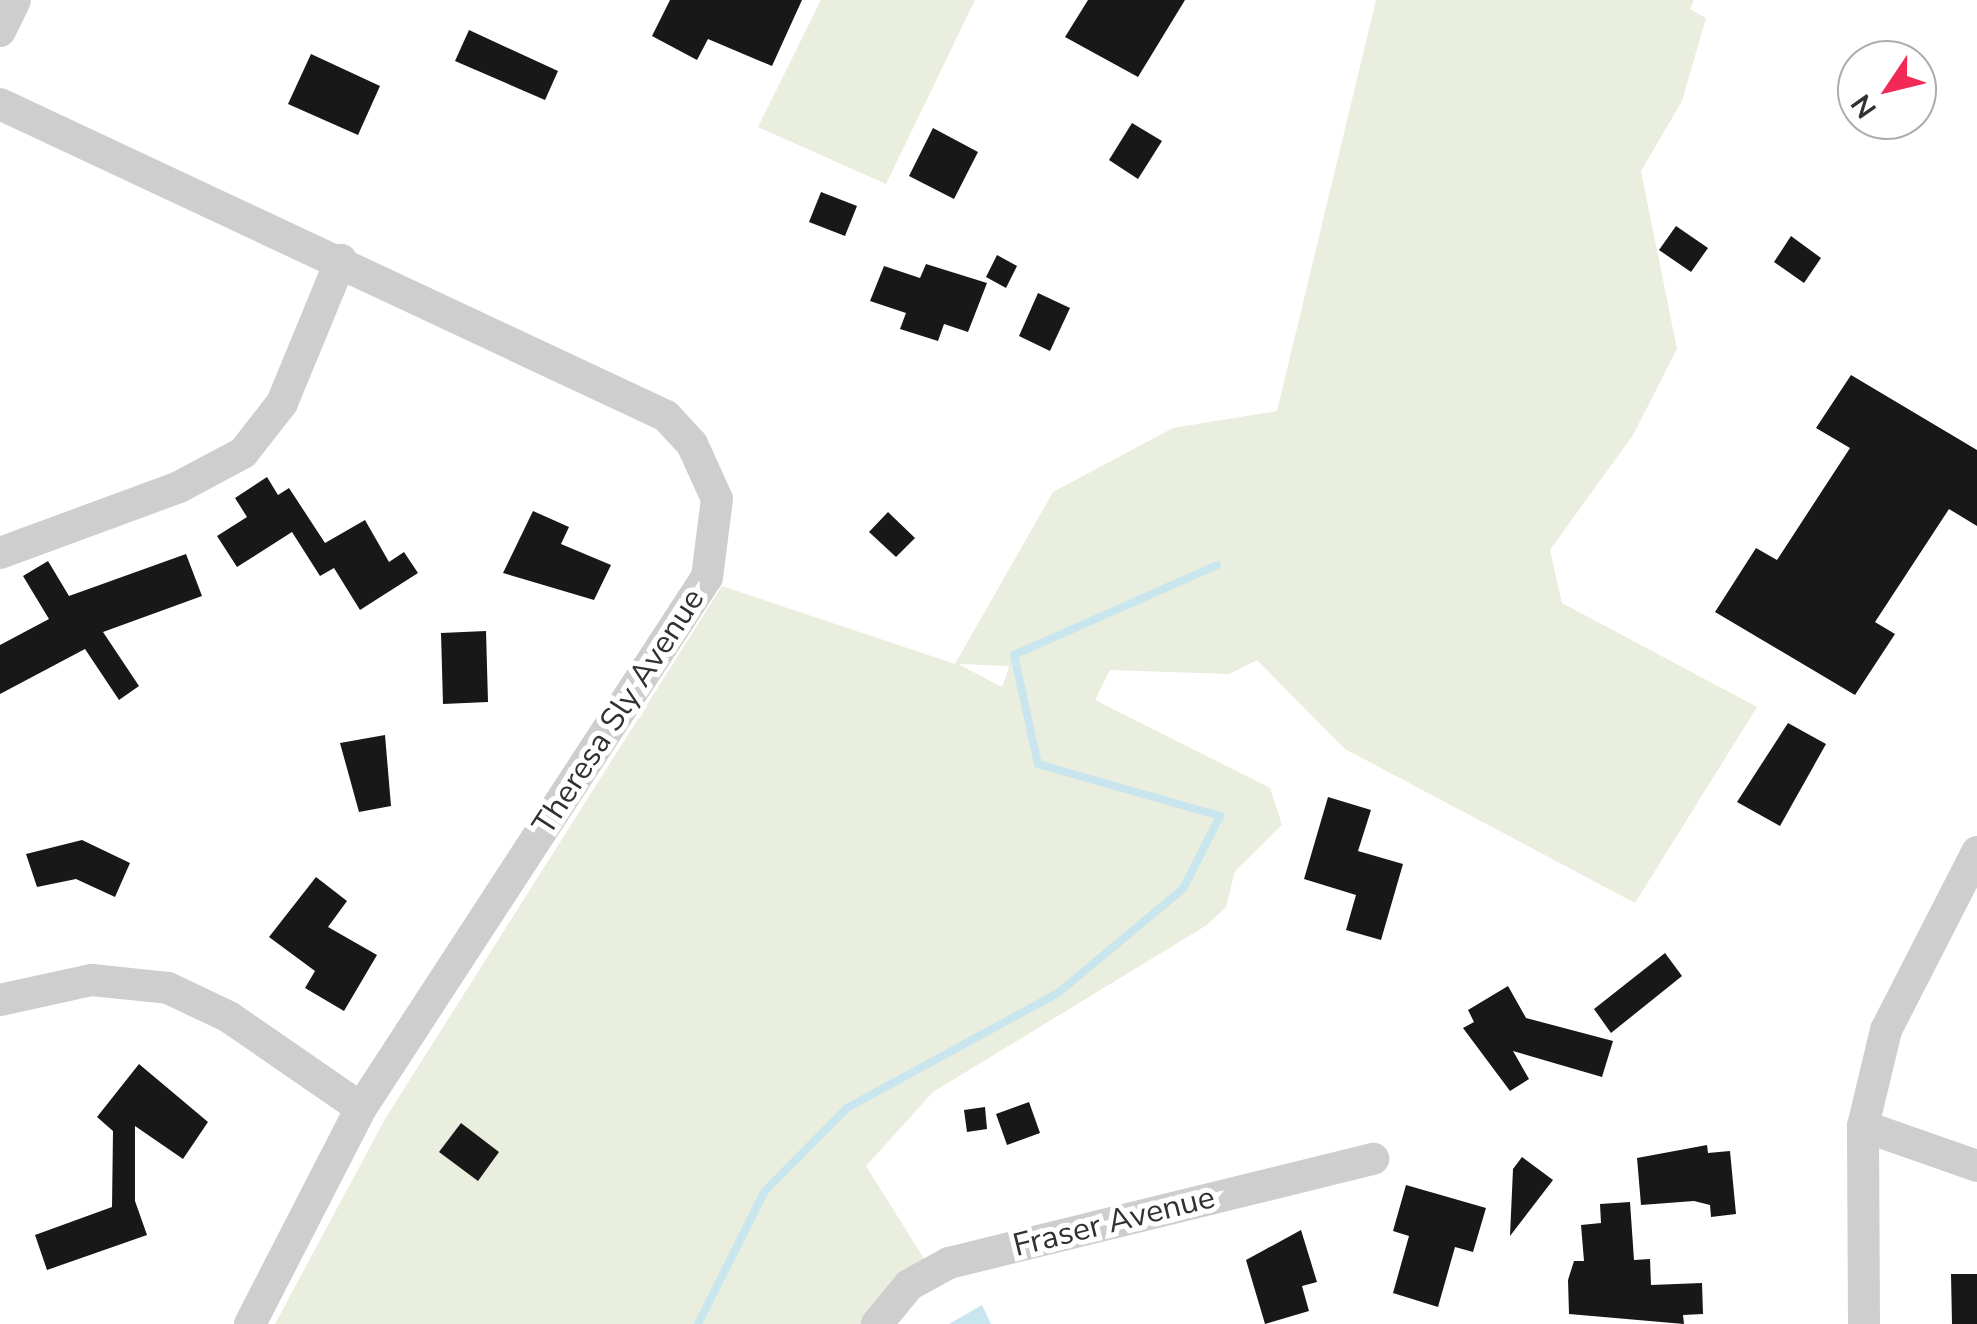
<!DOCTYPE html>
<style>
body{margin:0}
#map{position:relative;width:1977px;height:1324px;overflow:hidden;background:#fff;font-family:"Nunito Sans",sans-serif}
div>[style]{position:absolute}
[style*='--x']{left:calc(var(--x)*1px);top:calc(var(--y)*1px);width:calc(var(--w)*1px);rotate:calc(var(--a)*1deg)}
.green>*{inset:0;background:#e9eede}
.water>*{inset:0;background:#c9e6ef}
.stream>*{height:8px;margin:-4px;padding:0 4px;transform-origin:4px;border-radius:4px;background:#c9e6ef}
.building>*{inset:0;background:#181818}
.street>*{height:32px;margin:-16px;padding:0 16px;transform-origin:16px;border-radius:16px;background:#cecece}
span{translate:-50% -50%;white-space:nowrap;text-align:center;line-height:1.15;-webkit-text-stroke:10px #fff;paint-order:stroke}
.street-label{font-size:32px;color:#313131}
.north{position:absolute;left:1837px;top:40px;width:100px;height:100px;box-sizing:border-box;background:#fff;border:2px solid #adadad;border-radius:50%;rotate:235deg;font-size:28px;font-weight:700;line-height:40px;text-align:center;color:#313131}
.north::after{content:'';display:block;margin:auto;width:35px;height:45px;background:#f22954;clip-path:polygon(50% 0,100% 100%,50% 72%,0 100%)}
</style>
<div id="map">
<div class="green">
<i style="clip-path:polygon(821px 0,975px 0,886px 184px,758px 127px)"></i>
<i style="clip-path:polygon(evenodd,1376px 0,1694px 0,1690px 9px,1706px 18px,1682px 101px,1641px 171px,1677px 349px,1633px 435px,1550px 550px,1562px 603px,1757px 707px,1635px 903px,1345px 749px,1257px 660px,1229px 674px,1110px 670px,1095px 700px,1270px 788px,1282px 825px,1235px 871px,1226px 907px,1207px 925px,933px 1092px,866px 1166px,928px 1265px,869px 1324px,275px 1324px,385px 1119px,722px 586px,955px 664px,1053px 492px,1173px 428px,1277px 411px,1376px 0,958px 664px,1008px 666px,1009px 667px,1002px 687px,958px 664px)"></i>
</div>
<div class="water">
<i style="clip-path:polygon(982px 1305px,991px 1324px,949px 1324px)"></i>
</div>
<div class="stream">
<i style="--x:698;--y:1324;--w:148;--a:-63.4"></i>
<i style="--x:764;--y:1192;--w:118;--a:-45.3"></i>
<i style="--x:847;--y:1108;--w:240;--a:-28.6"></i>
<i style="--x:1058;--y:993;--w:163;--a:-39.8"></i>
<i style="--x:1183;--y:889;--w:82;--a:-63.1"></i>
<i style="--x:1220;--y:816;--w:189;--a:-164.1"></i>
<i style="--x:1038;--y:764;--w:112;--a:-102.4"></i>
<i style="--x:1014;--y:655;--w:222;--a:-23.9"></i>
</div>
<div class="building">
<i style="clip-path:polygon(670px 0,802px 0,772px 66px,708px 39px,697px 60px,652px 36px)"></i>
<i style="clip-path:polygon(1088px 0,1185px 0,1138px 77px,1065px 37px)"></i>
<i style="clip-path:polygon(469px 30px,558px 71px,545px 100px,455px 61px)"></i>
<i style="clip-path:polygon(311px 54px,380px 86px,358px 135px,288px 104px)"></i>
<i style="clip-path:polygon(1132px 123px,1162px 141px,1138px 179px,1109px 160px)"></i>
<i style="clip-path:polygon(933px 128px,978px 152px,954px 199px,909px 176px)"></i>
<i style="clip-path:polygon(821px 192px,857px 206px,845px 236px,809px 222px)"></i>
<i style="clip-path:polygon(1676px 226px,1708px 248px,1691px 272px,1659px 250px)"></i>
<i style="clip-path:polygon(1791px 236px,1821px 258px,1804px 283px,1774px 262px)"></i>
<i style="clip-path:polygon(997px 255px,1017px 266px,1006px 288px,986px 277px)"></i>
<i style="clip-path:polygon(926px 264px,987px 283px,968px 332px,944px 324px,938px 341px,900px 329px,906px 313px,870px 301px,884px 266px,920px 278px)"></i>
<i style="clip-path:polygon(1038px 293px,1070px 308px,1050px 351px,1019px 336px)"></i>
<i style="clip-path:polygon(1851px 375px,1977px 450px,1977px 526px,1949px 509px,1875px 622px,1895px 634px,1855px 695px,1715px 612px,1756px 548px,1777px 560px,1850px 448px,1816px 428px)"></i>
<i style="clip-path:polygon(267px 477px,278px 495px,289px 488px,325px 543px,365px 520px,389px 562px,404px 552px,418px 573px,360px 610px,334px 568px,320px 576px,292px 532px,237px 567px,217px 536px,247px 517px,235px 498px)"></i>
<i style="clip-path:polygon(533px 511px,569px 527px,561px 544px,611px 565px,594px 600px,503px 573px)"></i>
<i style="clip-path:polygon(888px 512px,915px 538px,896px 557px,869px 532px)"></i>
<i style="clip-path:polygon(186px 554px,202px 596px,103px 632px,139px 686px,119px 700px,85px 649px,0 694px,0 645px,49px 619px,23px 576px,48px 561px,69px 596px)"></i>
<i style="clip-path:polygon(486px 631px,488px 702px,443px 704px,441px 633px)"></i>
<i style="clip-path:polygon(1788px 723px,1826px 744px,1780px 826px,1737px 802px)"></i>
<i style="clip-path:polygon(385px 735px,391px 806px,359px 812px,340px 743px)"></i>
<i style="clip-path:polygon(1328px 797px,1371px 810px,1358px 851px,1403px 864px,1381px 940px,1346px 930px,1356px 895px,1304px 879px)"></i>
<i style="clip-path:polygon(82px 840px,130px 863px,115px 897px,76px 879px,37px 887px,26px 854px)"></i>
<i style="clip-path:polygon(316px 877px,347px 901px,328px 927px,377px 955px,344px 1011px,305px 988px,315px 971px,269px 937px)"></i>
<i style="clip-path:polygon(1665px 953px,1682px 976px,1611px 1033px,1594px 1009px)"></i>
<i style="clip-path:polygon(1508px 986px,1526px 1018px,1613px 1041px,1602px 1077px,1513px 1051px,1529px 1079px,1510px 1091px,1463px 1028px,1474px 1022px,1468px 1010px)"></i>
<i style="clip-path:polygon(139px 1064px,208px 1122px,183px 1159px,135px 1126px,135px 1201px,147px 1235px,47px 1270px,35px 1235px,112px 1207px,113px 1131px,97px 1117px)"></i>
<i style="clip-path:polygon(1029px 1102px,1040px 1133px,1007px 1145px,996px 1114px)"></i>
<i style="clip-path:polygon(985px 1107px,987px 1129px,967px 1132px,964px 1110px)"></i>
<i style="clip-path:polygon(461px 1123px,499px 1152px,478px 1181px,439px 1152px)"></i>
<i style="clip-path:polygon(1707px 1145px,1708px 1153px,1730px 1151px,1736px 1214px,1711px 1217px,1710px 1205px,1694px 1201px,1641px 1205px,1637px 1158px)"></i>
<i style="clip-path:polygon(1522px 1157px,1553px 1180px,1510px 1236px,1513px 1169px)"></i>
<i style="clip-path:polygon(1406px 1185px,1486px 1208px,1473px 1252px,1455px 1247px,1438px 1307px,1393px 1293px,1409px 1236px,1393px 1231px)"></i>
<i style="clip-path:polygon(1630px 1202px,1634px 1260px,1650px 1259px,1651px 1285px,1702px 1283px,1703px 1314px,1683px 1315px,1684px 1324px,1569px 1314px,1568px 1280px,1574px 1261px,1584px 1261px,1581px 1225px,1601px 1223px,1600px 1204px)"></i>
<i style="clip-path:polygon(1301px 1230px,1317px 1282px,1302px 1286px,1309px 1311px,1265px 1324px,1246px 1260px)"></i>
<i style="clip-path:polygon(1951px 1274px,1977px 1274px,1977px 1324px,1952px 1324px)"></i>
</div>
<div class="street">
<i style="--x:0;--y:31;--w:34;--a:-64"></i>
<i style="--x:0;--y:104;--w:735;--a:25.1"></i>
<i style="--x:666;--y:416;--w:38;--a:47"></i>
<i style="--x:692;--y:444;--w:60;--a:65.6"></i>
<i style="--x:717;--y:499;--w:79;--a:97.3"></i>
<i style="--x:707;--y:577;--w:634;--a:123.09"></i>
<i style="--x:361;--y:1108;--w:243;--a:117.2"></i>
<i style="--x:0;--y:553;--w:191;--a:-20.2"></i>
<i style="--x:179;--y:487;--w:72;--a:-28"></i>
<i style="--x:243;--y:453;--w:63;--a:-52"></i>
<i style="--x:282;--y:403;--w:155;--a:-67.6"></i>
<i style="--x:0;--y:1000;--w:94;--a:-12.3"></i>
<i style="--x:92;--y:980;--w:76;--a:6"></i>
<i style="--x:168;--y:988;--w:68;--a:25.4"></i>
<i style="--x:229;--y:1017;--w:160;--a:34.6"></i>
<i style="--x:1863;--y:1126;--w:121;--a:19.3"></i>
<i style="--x:877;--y:1324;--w:50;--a:-50.6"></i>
<i style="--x:909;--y:1285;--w:46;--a:-28.8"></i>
<i style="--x:949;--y:1263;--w:437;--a:-13.8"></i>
<i style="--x:1864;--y:1324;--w:198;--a:-90.3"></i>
<i style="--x:1863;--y:1126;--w:99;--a:-76.5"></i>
<i style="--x:1886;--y:1030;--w:200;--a:-62.9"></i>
</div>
<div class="street-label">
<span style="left:619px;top:712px;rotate:-57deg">Theresa Sly Avenue</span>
<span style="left:1114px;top:1222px;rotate:-14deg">Fraser Avenue</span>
</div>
<div class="north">N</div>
</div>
